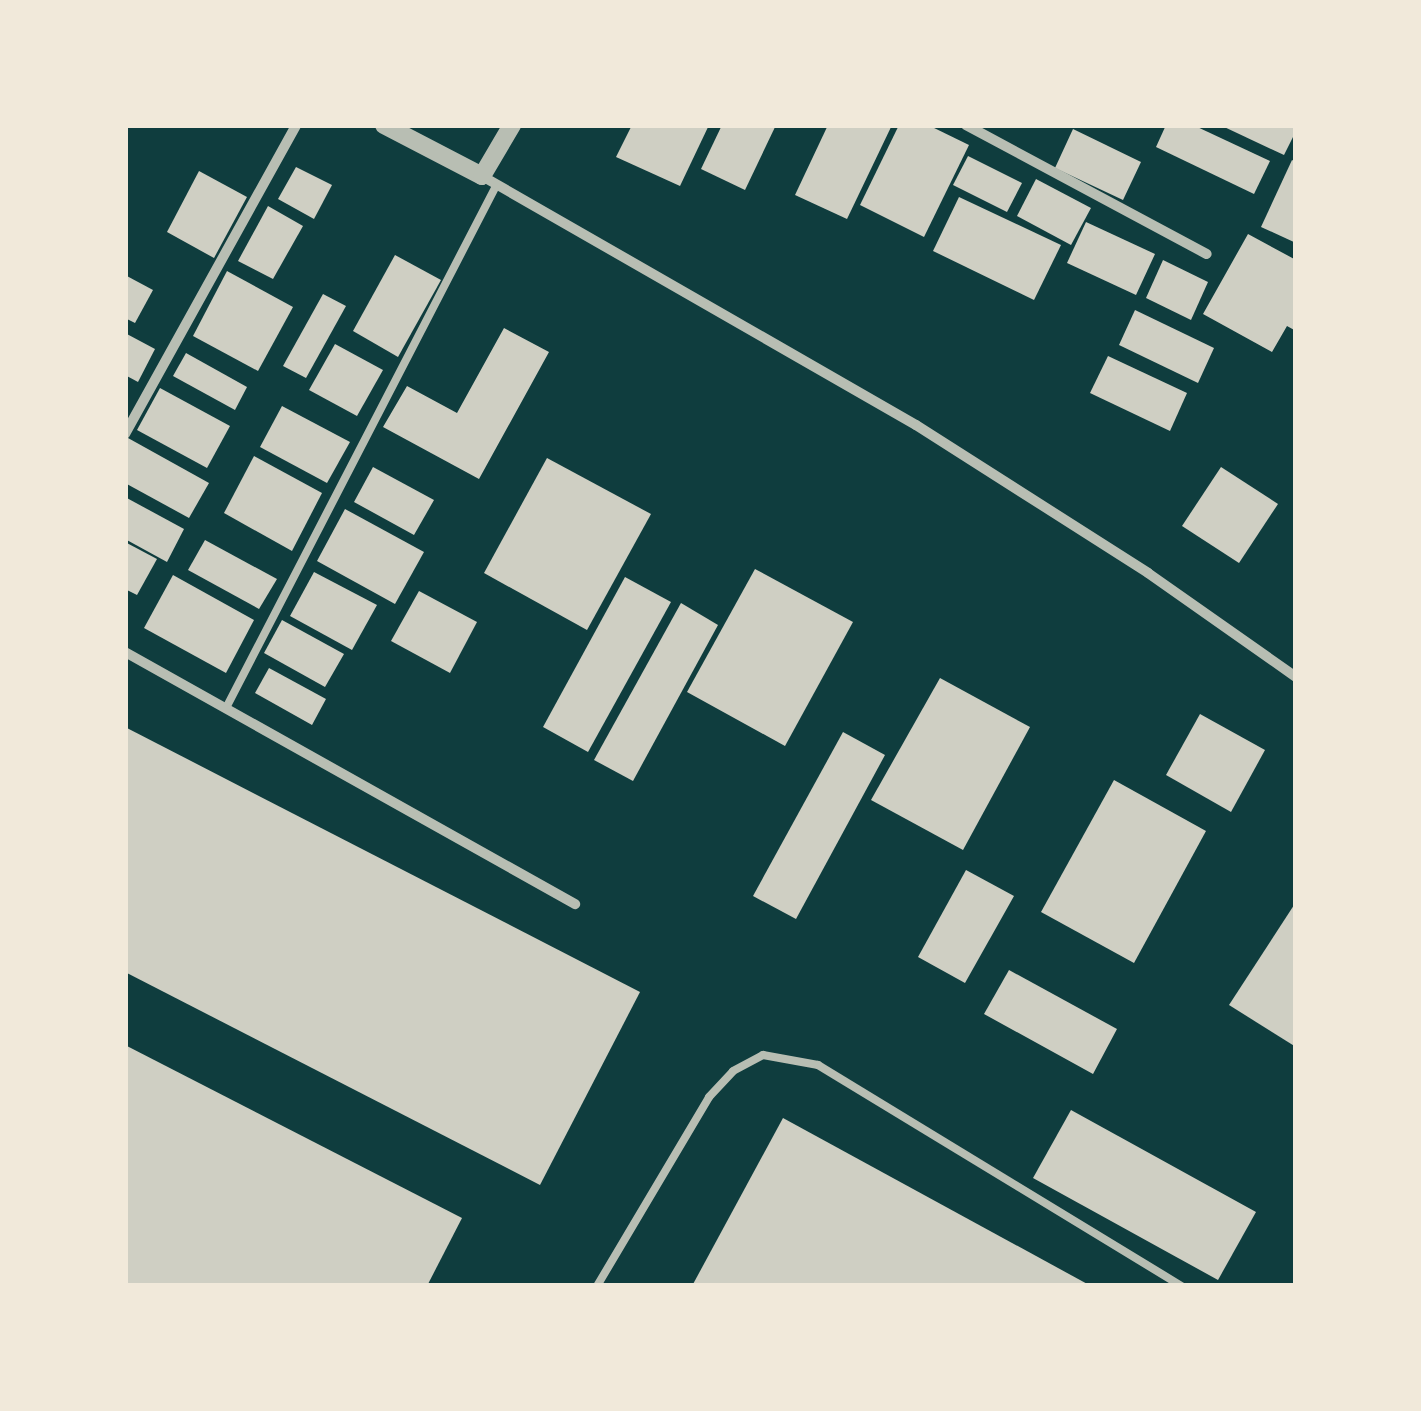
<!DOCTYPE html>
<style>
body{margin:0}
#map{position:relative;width:1421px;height:1411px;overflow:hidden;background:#0f3d3e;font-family:Roboto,sans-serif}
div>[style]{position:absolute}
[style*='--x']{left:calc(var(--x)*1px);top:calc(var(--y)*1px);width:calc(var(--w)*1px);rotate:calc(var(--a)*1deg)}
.building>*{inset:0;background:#cfcfc3}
.service>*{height:8px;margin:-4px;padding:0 4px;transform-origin:4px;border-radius:4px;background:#b8beb3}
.minor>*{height:10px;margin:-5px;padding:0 5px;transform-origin:5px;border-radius:5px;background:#b8beb3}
.tertiary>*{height:18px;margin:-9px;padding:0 9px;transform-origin:9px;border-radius:9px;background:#b8beb3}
span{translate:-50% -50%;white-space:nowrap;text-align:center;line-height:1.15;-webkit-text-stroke:9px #f1e9da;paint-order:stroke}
.frame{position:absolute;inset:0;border:128px solid #f1e9da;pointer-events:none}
</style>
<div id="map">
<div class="building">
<i style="clip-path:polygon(632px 125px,709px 125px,680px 186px,616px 157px)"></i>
<i style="clip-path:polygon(722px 125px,776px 125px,745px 190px,701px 169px)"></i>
<i style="clip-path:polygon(828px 125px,892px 125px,847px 219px,795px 195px)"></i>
<i style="clip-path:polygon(899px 125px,928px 125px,969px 145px,924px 237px,860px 205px)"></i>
<i style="clip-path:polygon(1166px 125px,1193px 125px,1270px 161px,1254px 194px,1156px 147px)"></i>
<i style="clip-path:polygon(1220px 125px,1296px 125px,1296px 131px,1284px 155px)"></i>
<i style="clip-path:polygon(1073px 129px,1141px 162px,1123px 200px,1055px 168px)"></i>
<i style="clip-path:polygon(968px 156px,1022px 183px,1007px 212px,953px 185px)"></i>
<i style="clip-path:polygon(1292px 160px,1296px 162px,1296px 243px,1261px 227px)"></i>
<i style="clip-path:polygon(296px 167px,332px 185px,314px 219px,278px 199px)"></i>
<i style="clip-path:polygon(199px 171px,247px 197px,214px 258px,167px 232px)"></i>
<i style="clip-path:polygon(1036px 179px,1091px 208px,1071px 245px,1017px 216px)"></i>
<i style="clip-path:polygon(959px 197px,1061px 245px,1034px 300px,933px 251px)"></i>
<i style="clip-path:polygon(268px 206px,303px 226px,273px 279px,238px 261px)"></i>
<i style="clip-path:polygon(1086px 222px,1155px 254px,1136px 295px,1067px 263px)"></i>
<i style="clip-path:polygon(1248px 234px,1296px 260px,1296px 331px,1287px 326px,1272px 352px,1203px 314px)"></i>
<i style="clip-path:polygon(395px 255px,441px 280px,398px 357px,353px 331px)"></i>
<i style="clip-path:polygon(1163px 260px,1208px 282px,1191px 320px,1146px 298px)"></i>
<i style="clip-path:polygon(227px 271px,293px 307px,258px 371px,193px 336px)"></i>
<i style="clip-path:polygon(125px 275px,153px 290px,135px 323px,125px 318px)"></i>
<i style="clip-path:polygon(323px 294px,346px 306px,306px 378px,283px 366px)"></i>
<i style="clip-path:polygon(1135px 310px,1214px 348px,1198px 383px,1119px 345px)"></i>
<i style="clip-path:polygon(504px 328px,549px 352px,479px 479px,383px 427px,407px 386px,457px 413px)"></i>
<i style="clip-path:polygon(125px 333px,155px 349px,138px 382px,125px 375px)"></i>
<i style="clip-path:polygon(335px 344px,383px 370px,357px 416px,309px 390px)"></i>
<i style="clip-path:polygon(186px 353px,247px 387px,235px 410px,173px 376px)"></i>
<i style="clip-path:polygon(1108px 356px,1187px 393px,1170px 431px,1090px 393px)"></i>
<i style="clip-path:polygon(160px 388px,230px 426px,207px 468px,137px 430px)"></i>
<i style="clip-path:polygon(282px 406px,350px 442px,327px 483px,260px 447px)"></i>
<i style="clip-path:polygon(128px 438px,209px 483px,189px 518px,125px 483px)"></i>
<i style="clip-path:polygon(254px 456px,322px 493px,292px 551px,224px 513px)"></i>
<i style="clip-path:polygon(547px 458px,651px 514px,587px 630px,484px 573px)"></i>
<i style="clip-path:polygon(373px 467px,434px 500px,414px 535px,354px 502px)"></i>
<i style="clip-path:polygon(1221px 467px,1278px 504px,1239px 563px,1182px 526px)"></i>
<i style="clip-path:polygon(125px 497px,184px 529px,167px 562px,125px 539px)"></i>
<i style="clip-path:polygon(345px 509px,424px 552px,395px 604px,317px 561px)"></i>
<i style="clip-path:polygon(205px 540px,277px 579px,259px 609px,188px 570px)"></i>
<i style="clip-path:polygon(125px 542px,157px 559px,137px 595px,125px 589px)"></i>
<i style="clip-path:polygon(755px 569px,853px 622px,785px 746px,687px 692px)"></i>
<i style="clip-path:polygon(314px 572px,377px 605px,352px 650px,290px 616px)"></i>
<i style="clip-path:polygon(173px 575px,254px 620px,226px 673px,144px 628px)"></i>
<i style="clip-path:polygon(625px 577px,671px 602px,588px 752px,543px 727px)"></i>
<i style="clip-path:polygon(419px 591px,477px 622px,450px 673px,391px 641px)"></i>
<i style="clip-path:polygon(681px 603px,718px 625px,633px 781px,594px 760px)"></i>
<i style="clip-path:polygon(282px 620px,344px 654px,325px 687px,264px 653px)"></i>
<i style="clip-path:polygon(269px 668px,326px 699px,312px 725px,255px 693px)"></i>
<i style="clip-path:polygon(940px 678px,1030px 727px,963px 850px,871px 800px)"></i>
<i style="clip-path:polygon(1200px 714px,1265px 750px,1231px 812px,1166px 775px)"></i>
<i style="clip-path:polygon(125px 727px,640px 992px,540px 1185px,125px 972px)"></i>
<i style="clip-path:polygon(843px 732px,885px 755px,796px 919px,753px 896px)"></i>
<i style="clip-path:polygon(1114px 780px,1206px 831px,1134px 963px,1041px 912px)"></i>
<i style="clip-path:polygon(966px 870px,1014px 896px,965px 983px,918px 957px)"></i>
<i style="clip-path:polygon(1296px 902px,1296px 1047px,1229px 1005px)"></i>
<i style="clip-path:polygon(1009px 970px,1117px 1029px,1093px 1074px,984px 1014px)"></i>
<i style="clip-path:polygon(125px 1045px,462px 1218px,427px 1286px,125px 1286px)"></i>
<i style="clip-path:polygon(1071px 1110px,1256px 1212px,1218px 1280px,1033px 1178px)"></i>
<i style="clip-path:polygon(783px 1118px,1091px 1286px,692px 1286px)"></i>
</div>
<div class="service">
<i style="--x:226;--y:708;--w:588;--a:-62.65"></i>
<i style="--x:597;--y:1286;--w:220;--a:-59.3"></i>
<i style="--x:709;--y:1097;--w:35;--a:-47"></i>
<i style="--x:733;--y:1071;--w:34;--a:-28"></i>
<i style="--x:763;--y:1055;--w:56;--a:10.3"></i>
<i style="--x:818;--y:1065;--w:426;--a:31.3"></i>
</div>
<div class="minor">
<i style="--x:966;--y:125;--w:273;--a:28.2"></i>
<i style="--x:482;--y:176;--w:500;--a:29.84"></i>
<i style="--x:916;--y:425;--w:275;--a:32.5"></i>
<i style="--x:1148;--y:573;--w:181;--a:35.1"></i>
<i style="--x:125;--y:434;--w:353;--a:-61"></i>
<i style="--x:125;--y:652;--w:516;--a:29.25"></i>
</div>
<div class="tertiary">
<i style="--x:384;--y:125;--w:110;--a:27.5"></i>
<i style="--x:482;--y:176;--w:59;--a:-59.5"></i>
</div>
<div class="frame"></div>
</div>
